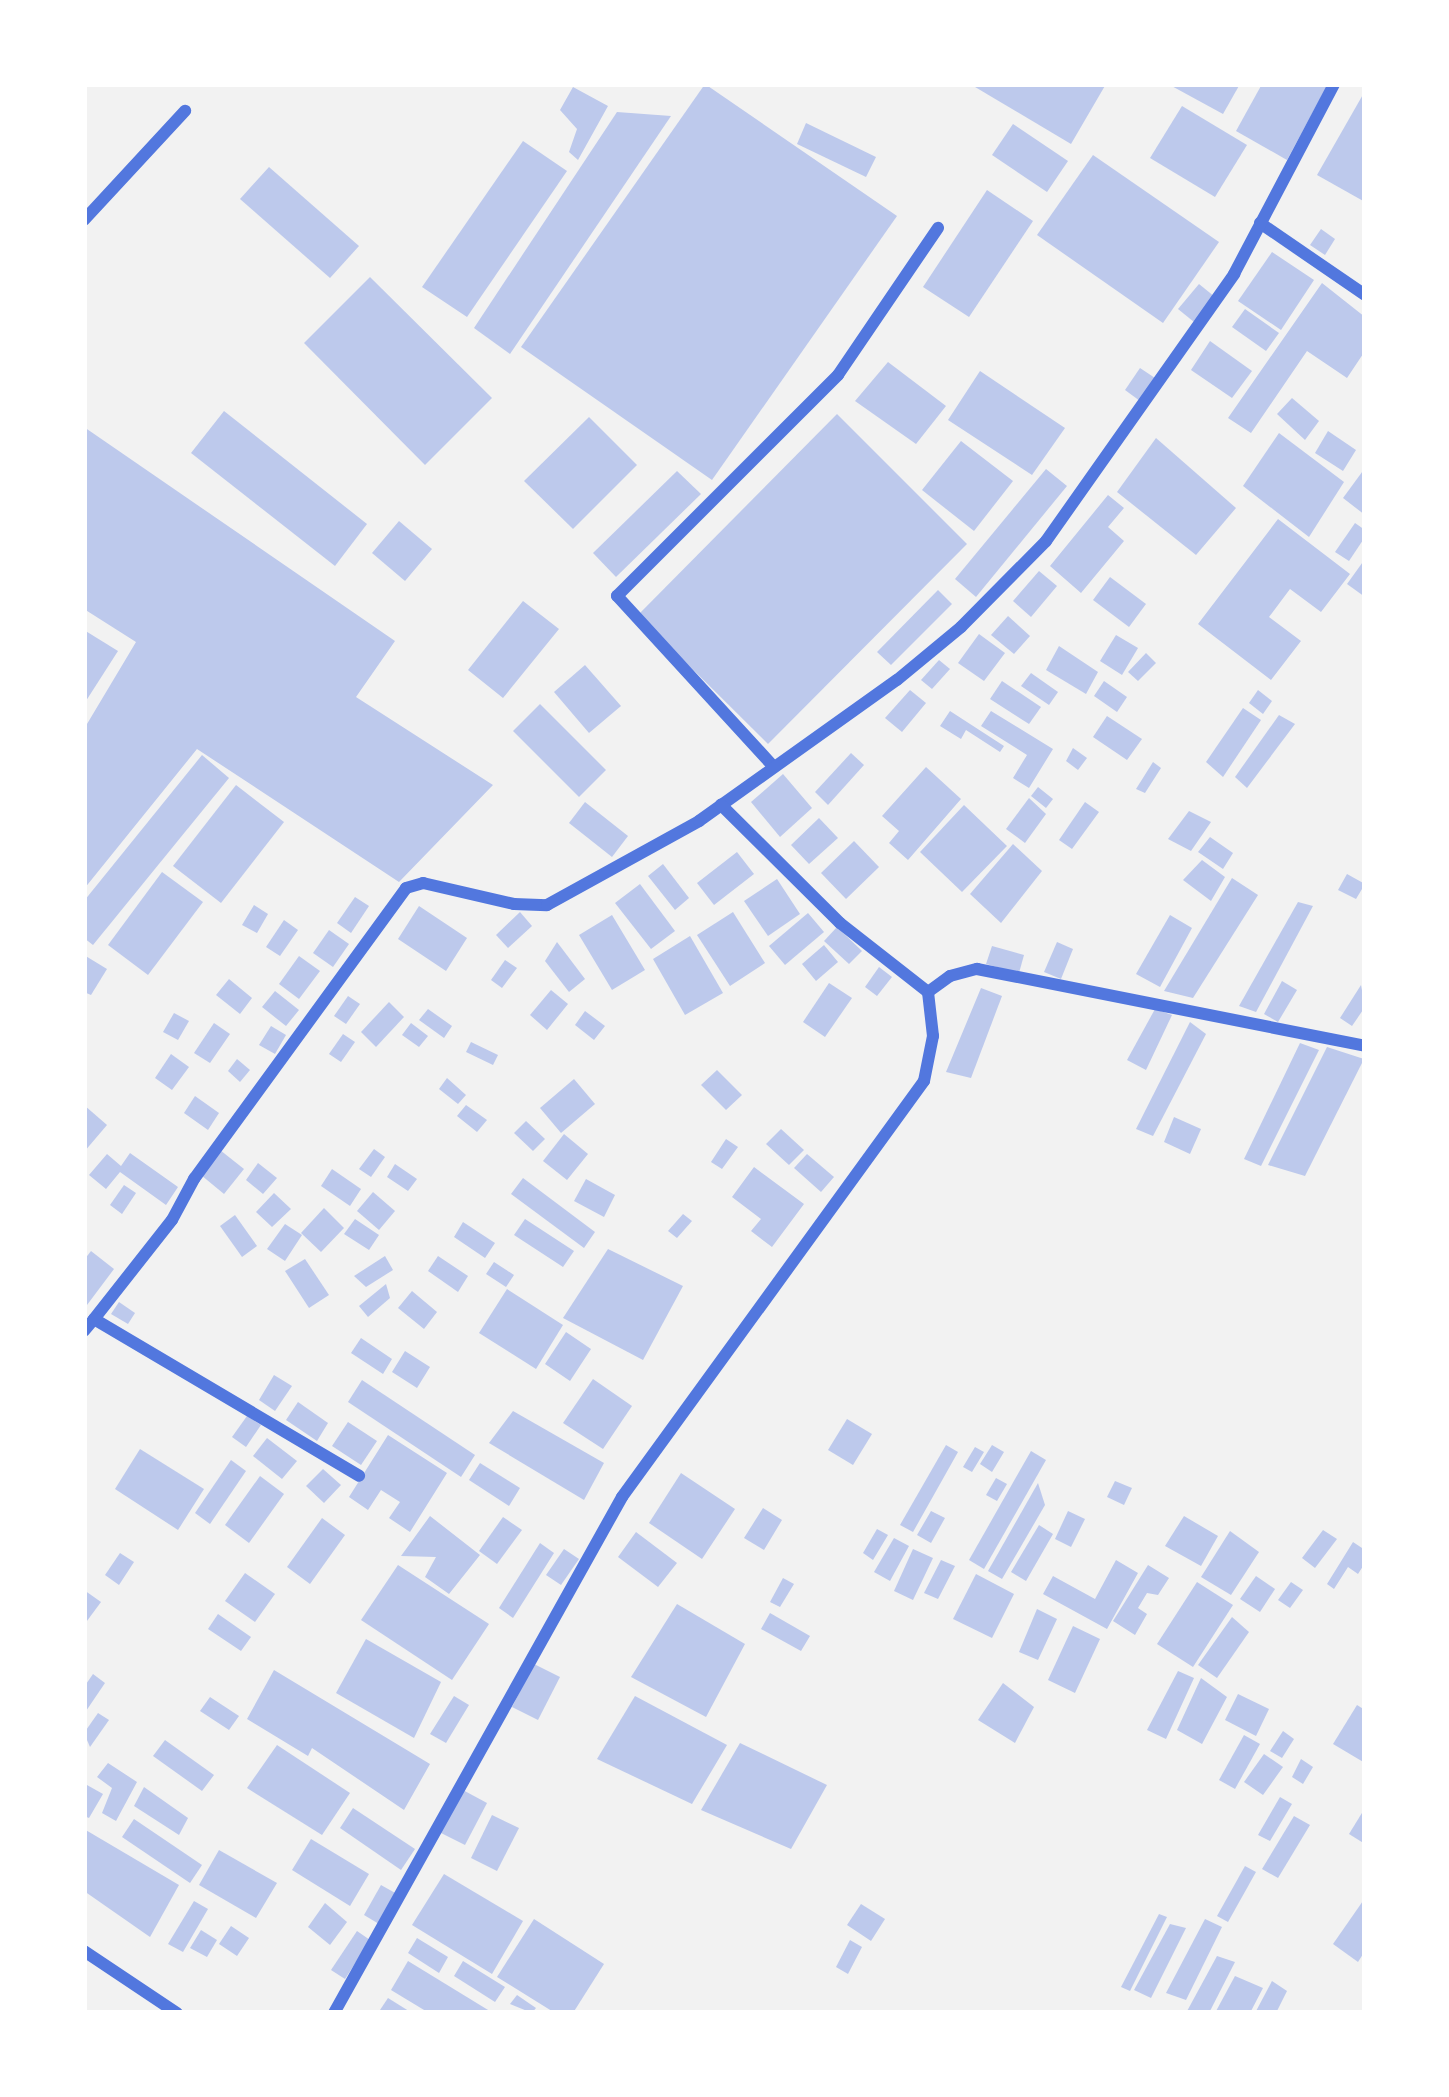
<!DOCTYPE html>
<style>
body{margin:0}
#map{position:relative;width:1449px;height:2097px;overflow:hidden;background:#f2f2f2;font-family:"DM Sans",sans-serif}
div>[style]{position:absolute}
[style*='--x']{left:calc(var(--x)*1px);top:calc(var(--y)*1px);width:calc(var(--w)*1px);rotate:calc(var(--a)*1deg)}
.building>*{inset:0;background:#bdc9ec}
.minor>*{height:12px;margin:-6px;padding:0 6px;transform-origin:6px;border-radius:6px;background:#5277de}
span{translate:-50% -50%;white-space:nowrap;text-align:center;line-height:1.15;-webkit-text-stroke:10px #fff;paint-order:stroke}
.frame{position:absolute;inset:0;border:87px solid #fff;pointer-events:none}
</style>
<div id="map">
<div class="building">
<i style="clip-path:polygon(705px 84px,897px 216px,712px 480px,521px 347px)"></i>
<i style="clip-path:polygon(970px 84px,1106px 84px,1071px 144px)"></i>
<i style="clip-path:polygon(1168px 84px,1240px 84px,1223px 114px)"></i>
<i style="clip-path:polygon(1262px 84px,1328px 84px,1287px 160px,1236px 131px)"></i>
<i style="clip-path:polygon(573px 87px,608px 106px,578px 160px,569px 152px,577px 129px,560px 110px)"></i>
<i style="clip-path:polygon(1365px 91px,1365px 202px,1317px 175px)"></i>
<i style="clip-path:polygon(1182px 106px,1247px 145px,1215px 197px,1150px 158px)"></i>
<i style="clip-path:polygon(617px 112px,671px 116px,510px 354px,474px 328px)"></i>
<i style="clip-path:polygon(806px 123px,876px 157px,866px 177px,797px 144px)"></i>
<i style="clip-path:polygon(1013px 124px,1068px 161px,1047px 192px,992px 155px)"></i>
<i style="clip-path:polygon(523px 141px,567px 171px,467px 317px,422px 287px)"></i>
<i style="clip-path:polygon(1093px 155px,1219px 242px,1163px 323px,1037px 235px)"></i>
<i style="clip-path:polygon(269px 167px,359px 246px,330px 278px,240px 199px)"></i>
<i style="clip-path:polygon(987px 190px,1033px 221px,969px 317px,923px 287px)"></i>
<i style="clip-path:polygon(1321px 229px,1335px 239px,1325px 255px,1310px 245px)"></i>
<i style="clip-path:polygon(1272px 252px,1314px 280px,1281px 330px,1238px 301px)"></i>
<i style="clip-path:polygon(370px 277px,492px 398px,425px 465px,304px 343px)"></i>
<i style="clip-path:polygon(1322px 283px,1365px 317px,1365px 351px,1347px 378px,1307px 351px,1251px 433px,1228px 418px)"></i>
<i style="clip-path:polygon(1199px 284px,1215px 297px,1194px 322px,1178px 309px)"></i>
<i style="clip-path:polygon(1245px 309px,1279px 333px,1266px 351px,1232px 327px)"></i>
<i style="clip-path:polygon(1210px 341px,1252px 371px,1232px 398px,1191px 370px)"></i>
<i style="clip-path:polygon(888px 362px,946px 406px,916px 444px,855px 401px)"></i>
<i style="clip-path:polygon(1140px 368px,1155px 378px,1140px 401px,1125px 390px)"></i>
<i style="clip-path:polygon(980px 371px,1065px 428px,1032px 475px,948px 420px)"></i>
<i style="clip-path:polygon(1292px 398px,1319px 421px,1305px 440px,1277px 414px)"></i>
<i style="clip-path:polygon(224px 411px,367px 524px,335px 566px,191px 453px)"></i>
<i style="clip-path:polygon(837px 414px,967px 544px,768px 744px,638px 615px)"></i>
<i style="clip-path:polygon(589px 417px,637px 465px,573px 529px,524px 481px)"></i>
<i style="clip-path:polygon(84px 427px,395px 641px,356px 697px,493px 785px,399px 882px,197px 749px,84px 889px,84px 729px,136px 642px,84px 609px)"></i>
<i style="clip-path:polygon(1328px 431px,1356px 450px,1343px 471px,1315px 453px)"></i>
<i style="clip-path:polygon(1279px 433px,1344px 482px,1309px 537px,1243px 486px)"></i>
<i style="clip-path:polygon(1156px 438px,1236px 508px,1196px 555px,1117px 492px)"></i>
<i style="clip-path:polygon(961px 441px,1013px 481px,974px 531px,922px 490px)"></i>
<i style="clip-path:polygon(1365px 468px,1365px 515px,1343px 498px)"></i>
<i style="clip-path:polygon(1046px 469px,1067px 486px,976px 597px,955px 579px)"></i>
<i style="clip-path:polygon(677px 471px,701px 494px,616px 577px,593px 553px)"></i>
<i style="clip-path:polygon(1108px 495px,1124px 508px,1108px 527px,1124px 541px,1081px 593px,1050px 566px)"></i>
<i style="clip-path:polygon(1278px 519px,1350px 574px,1321px 612px,1290px 589px,1269px 617px,1301px 641px,1271px 680px,1198px 624px)"></i>
<i style="clip-path:polygon(399px 521px,432px 549px,405px 581px,372px 553px)"></i>
<i style="clip-path:polygon(1355px 523px,1365px 530px,1365px 537px,1349px 561px,1335px 552px)"></i>
<i style="clip-path:polygon(1365px 559px,1365px 597px,1347px 584px)"></i>
<i style="clip-path:polygon(1039px 571px,1057px 586px,1031px 617px,1013px 601px)"></i>
<i style="clip-path:polygon(1110px 577px,1146px 604px,1129px 627px,1093px 600px)"></i>
<i style="clip-path:polygon(938px 590px,952px 604px,891px 665px,877px 652px)"></i>
<i style="clip-path:polygon(523px 601px,559px 629px,503px 698px,468px 670px)"></i>
<i style="clip-path:polygon(1008px 616px,1030px 636px,1014px 654px,991px 635px)"></i>
<i style="clip-path:polygon(84px 630px,118px 651px,84px 704px)"></i>
<i style="clip-path:polygon(979px 634px,1005px 653px,984px 681px,958px 663px)"></i>
<i style="clip-path:polygon(1116px 635px,1138px 648px,1122px 675px,1100px 661px)"></i>
<i style="clip-path:polygon(1059px 646px,1098px 672px,1086px 694px,1046px 670px)"></i>
<i style="clip-path:polygon(1146px 653px,1156px 663px,1138px 681px,1128px 672px)"></i>
<i style="clip-path:polygon(939px 660px,950px 669px,932px 689px,921px 680px)"></i>
<i style="clip-path:polygon(585px 665px,621px 706px,589px 733px,554px 692px)"></i>
<i style="clip-path:polygon(1031px 673px,1058px 692px,1049px 705px,1021px 686px)"></i>
<i style="clip-path:polygon(1002px 681px,1041px 707px,1029px 724px,990px 699px)"></i>
<i style="clip-path:polygon(1104px 681px,1127px 697px,1117px 712px,1094px 696px)"></i>
<i style="clip-path:polygon(910px 690px,926px 703px,902px 732px,885px 718px)"></i>
<i style="clip-path:polygon(1258px 690px,1272px 701px,1263px 714px,1249px 703px)"></i>
<i style="clip-path:polygon(540px 704px,606px 770px,579px 797px,513px 731px)"></i>
<i style="clip-path:polygon(1243px 708px,1261px 720px,1223px 777px,1206px 762px)"></i>
<i style="clip-path:polygon(950px 711px,1004px 746px,1000px 752px,966px 730px,961px 739px,940px 726px)"></i>
<i style="clip-path:polygon(991px 711px,1053px 749px,1029px 788px,1013px 778px,1027px 755px,981px 726px)"></i>
<i style="clip-path:polygon(1279px 715px,1295px 724px,1247px 788px,1235px 777px)"></i>
<i style="clip-path:polygon(1107px 716px,1142px 739px,1127px 760px,1093px 737px)"></i>
<i style="clip-path:polygon(1073px 748px,1087px 758px,1078px 770px,1066px 761px)"></i>
<i style="clip-path:polygon(851px 753px,864px 765px,828px 805px,815px 792px)"></i>
<i style="clip-path:polygon(202px 755px,229px 778px,93px 945px,84px 938px,84px 901px)"></i>
<i style="clip-path:polygon(1153px 762px,1161px 768px,1145px 793px,1136px 789px)"></i>
<i style="clip-path:polygon(926px 767px,961px 799px,908px 860px,889px 843px,899px 831px,882px 816px)"></i>
<i style="clip-path:polygon(783px 774px,812px 808px,780px 837px,751px 802px)"></i>
<i style="clip-path:polygon(236px 785px,284px 822px,221px 903px,173px 866px)"></i>
<i style="clip-path:polygon(1038px 787px,1053px 799px,1046px 808px,1031px 796px)"></i>
<i style="clip-path:polygon(1029px 798px,1046px 814px,1025px 843px,1006px 829px)"></i>
<i style="clip-path:polygon(585px 802px,628px 836px,612px 857px,569px 823px)"></i>
<i style="clip-path:polygon(1085px 802px,1099px 812px,1072px 849px,1059px 840px)"></i>
<i style="clip-path:polygon(964px 805px,1007px 846px,962px 892px,920px 852px)"></i>
<i style="clip-path:polygon(1189px 811px,1211px 822px,1191px 851px,1168px 839px)"></i>
<i style="clip-path:polygon(819px 818px,838px 838px,809px 864px,791px 845px)"></i>
<i style="clip-path:polygon(1210px 837px,1233px 853px,1223px 869px,1198px 852px)"></i>
<i style="clip-path:polygon(854px 841px,879px 867px,846px 899px,821px 873px)"></i>
<i style="clip-path:polygon(1013px 844px,1042px 871px,1001px 923px,970px 894px)"></i>
<i style="clip-path:polygon(737px 852px,754px 874px,714px 905px,697px 883px)"></i>
<i style="clip-path:polygon(1202px 860px,1225px 877px,1211px 901px,1183px 880px)"></i>
<i style="clip-path:polygon(663px 864px,689px 898px,675px 910px,648px 876px)"></i>
<i style="clip-path:polygon(162px 872px,203px 902px,148px 975px,108px 945px)"></i>
<i style="clip-path:polygon(1347px 874px,1365px 884px,1356px 899px,1338px 890px)"></i>
<i style="clip-path:polygon(1232px 878px,1258px 895px,1193px 998px,1164px 991px)"></i>
<i style="clip-path:polygon(777px 879px,800px 914px,768px 936px,744px 901px)"></i>
<i style="clip-path:polygon(640px 884px,675px 931px,651px 949px,615px 903px)"></i>
<i style="clip-path:polygon(355px 897px,369px 906px,351px 933px,337px 923px)"></i>
<i style="clip-path:polygon(1298px 902px,1313px 906px,1256px 1012px,1239px 1006px)"></i>
<i style="clip-path:polygon(254px 905px,268px 914px,257px 933px,242px 925px)"></i>
<i style="clip-path:polygon(419px 906px,467px 938px,446px 971px,398px 939px)"></i>
<i style="clip-path:polygon(520px 912px,532px 926px,508px 948px,496px 935px)"></i>
<i style="clip-path:polygon(733px 912px,765px 963px,730px 986px,697px 935px)"></i>
<i style="clip-path:polygon(808px 913px,824px 932px,785px 965px,769px 946px)"></i>
<i style="clip-path:polygon(612px 915px,645px 970px,612px 990px,579px 935px)"></i>
<i style="clip-path:polygon(1170px 915px,1192px 928px,1160px 987px,1136px 974px)"></i>
<i style="clip-path:polygon(284px 920px,298px 930px,280px 956px,266px 947px)"></i>
<i style="clip-path:polygon(837px 927px,862px 951px,849px 964px,824px 941px)"></i>
<i style="clip-path:polygon(329px 930px,349px 944px,333px 967px,313px 953px)"></i>
<i style="clip-path:polygon(690px 936px,723px 993px,685px 1015px,653px 959px)"></i>
<i style="clip-path:polygon(557px 942px,585px 979px,569px 992px,545px 961px)"></i>
<i style="clip-path:polygon(1057px 942px,1073px 949px,1061px 979px,1044px 972px)"></i>
<i style="clip-path:polygon(824px 945px,838px 962px,816px 981px,802px 964px)"></i>
<i style="clip-path:polygon(992px 946px,1024px 955px,1019px 973px,986px 964px)"></i>
<i style="clip-path:polygon(84px 955px,107px 969px,91px 995px,84px 992px)"></i>
<i style="clip-path:polygon(299px 956px,320px 971px,299px 999px,279px 984px)"></i>
<i style="clip-path:polygon(505px 960px,517px 968px,502px 988px,491px 980px)"></i>
<i style="clip-path:polygon(879px 967px,892px 977px,877px 996px,865px 987px)"></i>
<i style="clip-path:polygon(229px 979px,252px 998px,240px 1014px,216px 995px)"></i>
<i style="clip-path:polygon(1282px 981px,1297px 990px,1278px 1022px,1264px 1014px)"></i>
<i style="clip-path:polygon(829px 983px,852px 998px,825px 1037px,803px 1022px)"></i>
<i style="clip-path:polygon(1361px 985px,1365px 1007px,1352px 1026px,1340px 1018px)"></i>
<i style="clip-path:polygon(981px 988px,1002px 996px,971px 1078px,946px 1072px)"></i>
<i style="clip-path:polygon(551px 990px,568px 1004px,547px 1030px,530px 1015px)"></i>
<i style="clip-path:polygon(275px 991px,299px 1010px,286px 1026px,262px 1007px)"></i>
<i style="clip-path:polygon(348px 996px,360px 1004px,346px 1024px,334px 1016px)"></i>
<i style="clip-path:polygon(389px 1002px,404px 1017px,376px 1047px,361px 1032px)"></i>
<i style="clip-path:polygon(428px 1009px,452px 1026px,444px 1038px,419px 1020px)"></i>
<i style="clip-path:polygon(1155px 1009px,1172px 1015px,1146px 1070px,1127px 1060px)"></i>
<i style="clip-path:polygon(585px 1011px,605px 1026px,594px 1040px,575px 1025px)"></i>
<i style="clip-path:polygon(174px 1013px,189px 1021px,178px 1040px,163px 1032px)"></i>
<i style="clip-path:polygon(1190px 1022px,1206px 1034px,1153px 1136px,1136px 1129px)"></i>
<i style="clip-path:polygon(214px 1023px,230px 1034px,210px 1063px,194px 1053px)"></i>
<i style="clip-path:polygon(411px 1023px,428px 1036px,419px 1047px,402px 1035px)"></i>
<i style="clip-path:polygon(271px 1026px,286px 1035px,275px 1054px,259px 1045px)"></i>
<i style="clip-path:polygon(343px 1034px,355px 1042px,341px 1062px,329px 1054px)"></i>
<i style="clip-path:polygon(471px 1042px,498px 1055px,493px 1065px,466px 1052px)"></i>
<i style="clip-path:polygon(1300px 1043px,1319px 1050px,1261px 1166px,1244px 1159px)"></i>
<i style="clip-path:polygon(1327px 1047px,1364px 1059px,1305px 1176px,1268px 1165px)"></i>
<i style="clip-path:polygon(171px 1054px,189px 1067px,172px 1090px,155px 1078px)"></i>
<i style="clip-path:polygon(237px 1059px,250px 1070px,240px 1082px,228px 1071px)"></i>
<i style="clip-path:polygon(717px 1070px,742px 1095px,726px 1110px,701px 1085px)"></i>
<i style="clip-path:polygon(447px 1078px,466px 1095px,458px 1104px,439px 1089px)"></i>
<i style="clip-path:polygon(574px 1079px,595px 1104px,561px 1133px,540px 1108px)"></i>
<i style="clip-path:polygon(195px 1096px,219px 1113px,208px 1130px,184px 1113px)"></i>
<i style="clip-path:polygon(84px 1105px,107px 1125px,84px 1152px)"></i>
<i style="clip-path:polygon(466px 1105px,487px 1120px,477px 1132px,457px 1116px)"></i>
<i style="clip-path:polygon(1174px 1117px,1201px 1129px,1190px 1154px,1164px 1142px)"></i>
<i style="clip-path:polygon(526px 1121px,545px 1139px,533px 1151px,514px 1133px)"></i>
<i style="clip-path:polygon(781px 1129px,804px 1150px,789px 1165px,766px 1144px)"></i>
<i style="clip-path:polygon(564px 1134px,588px 1154px,567px 1180px,543px 1161px)"></i>
<i style="clip-path:polygon(726px 1139px,738px 1147px,722px 1169px,711px 1162px)"></i>
<i style="clip-path:polygon(374px 1149px,385px 1157px,371px 1177px,359px 1169px)"></i>
<i style="clip-path:polygon(220px 1150px,244px 1169px,224px 1194px,201px 1175px)"></i>
<i style="clip-path:polygon(130px 1153px,178px 1187px,166px 1205px,120px 1172px,106px 1189px,89px 1175px,107px 1154px,121px 1166px)"></i>
<i style="clip-path:polygon(807px 1154px,834px 1177px,821px 1192px,794px 1168px)"></i>
<i style="clip-path:polygon(258px 1163px,277px 1178px,263px 1194px,246px 1180px)"></i>
<i style="clip-path:polygon(395px 1164px,417px 1179px,408px 1191px,387px 1177px)"></i>
<i style="clip-path:polygon(754px 1167px,804px 1204px,772px 1247px,751px 1231px,761px 1219px,732px 1197px)"></i>
<i style="clip-path:polygon(332px 1169px,361px 1189px,350px 1206px,321px 1186px)"></i>
<i style="clip-path:polygon(523px 1178px,595px 1232px,584px 1248px,511px 1194px)"></i>
<i style="clip-path:polygon(586px 1179px,615px 1195px,604px 1217px,574px 1201px)"></i>
<i style="clip-path:polygon(124px 1185px,136px 1193px,122px 1214px,110px 1205px)"></i>
<i style="clip-path:polygon(373px 1192px,395px 1211px,379px 1230px,357px 1211px)"></i>
<i style="clip-path:polygon(274px 1193px,291px 1209px,272px 1227px,256px 1212px)"></i>
<i style="clip-path:polygon(324px 1208px,344px 1228px,321px 1252px,301px 1233px)"></i>
<i style="clip-path:polygon(683px 1214px,692px 1221px,677px 1238px,668px 1231px)"></i>
<i style="clip-path:polygon(235px 1215px,257px 1246px,242px 1257px,220px 1226px)"></i>
<i style="clip-path:polygon(355px 1219px,379px 1235px,369px 1250px,344px 1234px)"></i>
<i style="clip-path:polygon(525px 1219px,574px 1251px,563px 1267px,514px 1235px)"></i>
<i style="clip-path:polygon(463px 1222px,495px 1243px,485px 1258px,454px 1237px)"></i>
<i style="clip-path:polygon(285px 1224px,302px 1235px,285px 1261px,267px 1249px)"></i>
<i style="clip-path:polygon(608px 1249px,683px 1286px,643px 1360px,563px 1318px)"></i>
<i style="clip-path:polygon(91px 1251px,114px 1269px,84px 1309px,84px 1260px)"></i>
<i style="clip-path:polygon(385px 1256px,393px 1270px,366px 1287px,354px 1276px)"></i>
<i style="clip-path:polygon(438px 1256px,468px 1276px,458px 1292px,428px 1271px)"></i>
<i style="clip-path:polygon(305px 1259px,329px 1295px,309px 1308px,285px 1271px)"></i>
<i style="clip-path:polygon(494px 1262px,514px 1275px,506px 1287px,486px 1274px)"></i>
<i style="clip-path:polygon(386px 1284px,390px 1298px,368px 1317px,359px 1306px)"></i>
<i style="clip-path:polygon(507px 1289px,563px 1325px,536px 1369px,479px 1333px)"></i>
<i style="clip-path:polygon(412px 1291px,437px 1312px,424px 1329px,398px 1308px)"></i>
<i style="clip-path:polygon(119px 1302px,135px 1313px,128px 1324px,111px 1314px)"></i>
<i style="clip-path:polygon(566px 1332px,591px 1349px,570px 1381px,545px 1364px)"></i>
<i style="clip-path:polygon(361px 1338px,392px 1359px,383px 1374px,351px 1353px)"></i>
<i style="clip-path:polygon(405px 1351px,430px 1367px,417px 1388px,392px 1372px)"></i>
<i style="clip-path:polygon(274px 1375px,292px 1386px,275px 1411px,259px 1400px)"></i>
<i style="clip-path:polygon(593px 1379px,632px 1406px,603px 1449px,563px 1423px)"></i>
<i style="clip-path:polygon(362px 1380px,475px 1455px,461px 1477px,348px 1402px)"></i>
<i style="clip-path:polygon(298px 1402px,328px 1423px,317px 1441px,286px 1420px)"></i>
<i style="clip-path:polygon(513px 1411px,604px 1463px,584px 1500px,489px 1443px)"></i>
<i style="clip-path:polygon(247px 1416px,261px 1425px,246px 1447px,232px 1437px)"></i>
<i style="clip-path:polygon(847px 1419px,872px 1434px,853px 1465px,828px 1450px)"></i>
<i style="clip-path:polygon(348px 1422px,377px 1441px,361px 1465px,332px 1446px)"></i>
<i style="clip-path:polygon(388px 1435px,447px 1473px,410px 1532px,389px 1518px,400px 1502px,381px 1490px,368px 1510px,349px 1497px)"></i>
<i style="clip-path:polygon(267px 1438px,297px 1461px,282px 1479px,253px 1456px)"></i>
<i style="clip-path:polygon(946px 1445px,958px 1452px,913px 1532px,900px 1525px)"></i>
<i style="clip-path:polygon(992px 1445px,1004px 1452px,992px 1472px,980px 1464px)"></i>
<i style="clip-path:polygon(975px 1447px,984px 1452px,972px 1472px,963px 1467px)"></i>
<i style="clip-path:polygon(140px 1449px,204px 1489px,178px 1530px,115px 1489px)"></i>
<i style="clip-path:polygon(1031px 1451px,1046px 1460px,984px 1569px,969px 1560px)"></i>
<i style="clip-path:polygon(231px 1460px,246px 1471px,210px 1524px,195px 1513px)"></i>
<i style="clip-path:polygon(480px 1463px,520px 1488px,509px 1506px,469px 1480px)"></i>
<i style="clip-path:polygon(323px 1469px,341px 1485px,324px 1503px,306px 1486px)"></i>
<i style="clip-path:polygon(681px 1473px,735px 1509px,702px 1559px,649px 1523px)"></i>
<i style="clip-path:polygon(260px 1476px,284px 1494px,249px 1543px,225px 1525px)"></i>
<i style="clip-path:polygon(996px 1478px,1007px 1484px,997px 1501px,986px 1495px)"></i>
<i style="clip-path:polygon(1115px 1481px,1132px 1488px,1124px 1505px,1107px 1497px)"></i>
<i style="clip-path:polygon(1038px 1483px,1045px 1505px,1002px 1579px,988px 1571px)"></i>
<i style="clip-path:polygon(763px 1508px,782px 1520px,764px 1550px,744px 1538px)"></i>
<i style="clip-path:polygon(931px 1511px,945px 1518px,931px 1543px,917px 1535px)"></i>
<i style="clip-path:polygon(1068px 1511px,1085px 1519px,1071px 1547px,1055px 1539px)"></i>
<i style="clip-path:polygon(430px 1516px,480px 1555px,449px 1594px,425px 1577px,436px 1557px,401px 1556px)"></i>
<i style="clip-path:polygon(1184px 1516px,1218px 1536px,1201px 1566px,1165px 1546px)"></i>
<i style="clip-path:polygon(503px 1517px,522px 1530px,497px 1564px,479px 1551px)"></i>
<i style="clip-path:polygon(322px 1518px,345px 1535px,310px 1584px,287px 1567px)"></i>
<i style="clip-path:polygon(1039px 1525px,1053px 1534px,1026px 1581px,1011px 1572px)"></i>
<i style="clip-path:polygon(877px 1529px,888px 1535px,873px 1560px,863px 1553px)"></i>
<i style="clip-path:polygon(1323px 1530px,1337px 1539px,1315px 1568px,1302px 1558px)"></i>
<i style="clip-path:polygon(1230px 1531px,1259px 1552px,1231px 1595px,1201px 1577px)"></i>
<i style="clip-path:polygon(636px 1532px,677px 1563px,658px 1587px,618px 1557px)"></i>
<i style="clip-path:polygon(894px 1538px,909px 1546px,890px 1581px,874px 1572px)"></i>
<i style="clip-path:polygon(1353px 1542px,1365px 1550px,1365px 1563px,1358px 1574px,1348px 1567px,1334px 1589px,1327px 1584px)"></i>
<i style="clip-path:polygon(540px 1543px,554px 1553px,513px 1618px,499px 1608px)"></i>
<i style="clip-path:polygon(564px 1549px,579px 1559px,561px 1585px,546px 1575px)"></i>
<i style="clip-path:polygon(913px 1549px,933px 1558px,913px 1600px,894px 1591px)"></i>
<i style="clip-path:polygon(120px 1553px,134px 1562px,119px 1585px,105px 1575px)"></i>
<i style="clip-path:polygon(941px 1560px,955px 1566px,938px 1599px,924px 1593px)"></i>
<i style="clip-path:polygon(1116px 1560px,1138px 1573px,1107px 1629px,1043px 1594px,1053px 1576px,1095px 1599px)"></i>
<i style="clip-path:polygon(398px 1565px,489px 1624px,452px 1680px,361px 1620px)"></i>
<i style="clip-path:polygon(1148px 1565px,1169px 1578px,1158px 1595px,1147px 1593px,1138px 1608px,1147px 1614px,1135px 1635px,1113px 1621px)"></i>
<i style="clip-path:polygon(245px 1573px,275px 1594px,255px 1622px,225px 1601px)"></i>
<i style="clip-path:polygon(976px 1574px,1014px 1594px,992px 1638px,953px 1619px)"></i>
<i style="clip-path:polygon(1256px 1576px,1275px 1589px,1260px 1612px,1240px 1599px)"></i>
<i style="clip-path:polygon(783px 1578px,794px 1584px,780px 1607px,770px 1602px)"></i>
<i style="clip-path:polygon(1197px 1582px,1233px 1605px,1193px 1667px,1157px 1644px)"></i>
<i style="clip-path:polygon(1291px 1582px,1303px 1590px,1290px 1608px,1278px 1600px)"></i>
<i style="clip-path:polygon(84px 1590px,101px 1602px,84px 1625px)"></i>
<i style="clip-path:polygon(677px 1604px,745px 1644px,706px 1717px,631px 1677px)"></i>
<i style="clip-path:polygon(1037px 1609px,1057px 1619px,1038px 1660px,1019px 1652px)"></i>
<i style="clip-path:polygon(770px 1613px,810px 1636px,801px 1651px,761px 1629px)"></i>
<i style="clip-path:polygon(218px 1614px,251px 1637px,241px 1651px,208px 1629px)"></i>
<i style="clip-path:polygon(1232px 1617px,1249px 1632px,1217px 1678px,1198px 1665px)"></i>
<i style="clip-path:polygon(1073px 1626px,1100px 1639px,1075px 1693px,1048px 1680px)"></i>
<i style="clip-path:polygon(366px 1639px,441px 1682px,414px 1738px,336px 1693px)"></i>
<i style="clip-path:polygon(534px 1664px,560px 1677px,538px 1720px,512px 1707px)"></i>
<i style="clip-path:polygon(274px 1670px,430px 1764px,404px 1810px,312px 1748px,308px 1756px,247px 1719px)"></i>
<i style="clip-path:polygon(1178px 1671px,1194px 1678px,1166px 1739px,1147px 1730px)"></i>
<i style="clip-path:polygon(93px 1674px,105px 1683px,84px 1714px,84px 1687px)"></i>
<i style="clip-path:polygon(1201px 1678px,1227px 1697px,1202px 1744px,1177px 1730px)"></i>
<i style="clip-path:polygon(1003px 1683px,1034px 1707px,1015px 1743px,978px 1720px)"></i>
<i style="clip-path:polygon(1238px 1694px,1269px 1709px,1256px 1736px,1225px 1720px)"></i>
<i style="clip-path:polygon(454px 1696px,469px 1705px,446px 1743px,430px 1734px)"></i>
<i style="clip-path:polygon(635px 1696px,727px 1745px,692px 1804px,597px 1759px)"></i>
<i style="clip-path:polygon(210px 1697px,239px 1716px,229px 1730px,200px 1711px)"></i>
<i style="clip-path:polygon(1357px 1705px,1365px 1710px,1365px 1763px,1333px 1744px)"></i>
<i style="clip-path:polygon(98px 1713px,109px 1720px,90px 1747px,84px 1733px)"></i>
<i style="clip-path:polygon(1283px 1731px,1294px 1739px,1282px 1758px,1270px 1751px)"></i>
<i style="clip-path:polygon(1244px 1735px,1260px 1744px,1235px 1789px,1219px 1780px)"></i>
<i style="clip-path:polygon(165px 1740px,214px 1775px,202px 1791px,153px 1756px)"></i>
<i style="clip-path:polygon(740px 1743px,827px 1785px,791px 1849px,701px 1810px)"></i>
<i style="clip-path:polygon(277px 1745px,350px 1793px,322px 1835px,247px 1788px)"></i>
<i style="clip-path:polygon(1264px 1754px,1283px 1767px,1263px 1795px,1244px 1782px)"></i>
<i style="clip-path:polygon(1301px 1759px,1313px 1767px,1303px 1784px,1292px 1777px)"></i>
<i style="clip-path:polygon(108px 1763px,137px 1782px,116px 1821px,102px 1813px,112px 1788px,97px 1777px)"></i>
<i style="clip-path:polygon(87px 1785px,103px 1794px,89px 1818px,84px 1816px)"></i>
<i style="clip-path:polygon(144px 1787px,188px 1818px,179px 1835px,134px 1806px)"></i>
<i style="clip-path:polygon(461px 1789px,487px 1803px,465px 1845px,439px 1832px)"></i>
<i style="clip-path:polygon(1280px 1797px,1292px 1804px,1270px 1841px,1258px 1835px)"></i>
<i style="clip-path:polygon(353px 1808px,415px 1849px,401px 1870px,340px 1828px)"></i>
<i style="clip-path:polygon(1365px 1808px,1365px 1844px,1349px 1834px)"></i>
<i style="clip-path:polygon(492px 1815px,519px 1828px,497px 1871px,471px 1858px)"></i>
<i style="clip-path:polygon(1294px 1816px,1310px 1825px,1278px 1878px,1262px 1869px)"></i>
<i style="clip-path:polygon(134px 1819px,202px 1865px,190px 1883px,122px 1837px)"></i>
<i style="clip-path:polygon(84px 1829px,179px 1885px,150px 1937px,84px 1891px)"></i>
<i style="clip-path:polygon(311px 1839px,369px 1874px,350px 1906px,292px 1870px)"></i>
<i style="clip-path:polygon(219px 1850px,277px 1883px,256px 1918px,199px 1885px)"></i>
<i style="clip-path:polygon(1245px 1866px,1256px 1872px,1228px 1922px,1217px 1916px)"></i>
<i style="clip-path:polygon(444px 1874px,523px 1921px,492px 1974px,412px 1925px)"></i>
<i style="clip-path:polygon(381px 1885px,397px 1894px,379px 1924px,364px 1915px)"></i>
<i style="clip-path:polygon(1365px 1898px,1365px 1951px,1358px 1962px,1333px 1944px)"></i>
<i style="clip-path:polygon(194px 1901px,208px 1909px,183px 1952px,168px 1944px)"></i>
<i style="clip-path:polygon(325px 1903px,347px 1922px,330px 1945px,308px 1927px)"></i>
<i style="clip-path:polygon(861px 1904px,885px 1919px,871px 1941px,847px 1925px)"></i>
<i style="clip-path:polygon(1159px 1914px,1167px 1917px,1130px 1991px,1121px 1987px)"></i>
<i style="clip-path:polygon(534px 1919px,604px 1964px,573px 2013px,555px 2013px,497px 1977px)"></i>
<i style="clip-path:polygon(1205px 1919px,1222px 1927px,1186px 2000px,1166px 1993px)"></i>
<i style="clip-path:polygon(1170px 1924px,1186px 1928px,1151px 1998px,1134px 1990px)"></i>
<i style="clip-path:polygon(231px 1926px,249px 1938px,237px 1956px,219px 1944px)"></i>
<i style="clip-path:polygon(201px 1930px,217px 1940px,207px 1957px,190px 1948px)"></i>
<i style="clip-path:polygon(357px 1931px,370px 1940px,345px 1979px,331px 1970px)"></i>
<i style="clip-path:polygon(417px 1938px,448px 1957px,439px 1973px,408px 1953px)"></i>
<i style="clip-path:polygon(850px 1940px,862px 1947px,848px 1974px,836px 1967px)"></i>
<i style="clip-path:polygon(1217px 1956px,1235px 1962px,1209px 2013px,1186px 2013px)"></i>
<i style="clip-path:polygon(408px 1961px,493px 2013px,429px 2013px,391px 1990px)"></i>
<i style="clip-path:polygon(463px 1961px,505px 1987px,495px 2002px,454px 1976px)"></i>
<i style="clip-path:polygon(1235px 1976px,1263px 1988px,1250px 2013px,1215px 2013px)"></i>
<i style="clip-path:polygon(1272px 1981px,1287px 1991px,1276px 2013px,1255px 2013px)"></i>
<i style="clip-path:polygon(517px 1995px,536px 2008px,532px 2013px,510px 2004px)"></i>
<i style="clip-path:polygon(388px 1998px,412px 2013px,378px 2013px)"></i>
</div>
<div class="minor">
<i style="--x:84;--y:220;--w:149;--a:-47.2"></i>
<i style="--x:1260;--y:223;--w:127;--a:34.4"></i>
<i style="--x:773;--y:766;--w:231;--a:-132.5"></i>
<i style="--x:617;--y:596;--w:313;--a:-45"></i>
<i style="--x:838;--y:375;--w:178;--a:-55.8"></i>
<i style="--x:928;--y:992;--w:27;--a:-36"></i>
<i style="--x:950;--y:976;--w:28;--a:-15"></i>
<i style="--x:977;--y:969;--w:396;--a:11.2"></i>
<i style="--x:94;--y:1319;--w:126;--a:-51.8"></i>
<i style="--x:172;--y:1220;--w:47;--a:-61.8"></i>
<i style="--x:194;--y:1179;--w:360;--a:-53.9"></i>
<i style="--x:406;--y:888;--w:18;--a:-16"></i>
<i style="--x:423;--y:883;--w:93;--a:13"></i>
<i style="--x:514;--y:904;--w:33;--a:2"></i>
<i style="--x:547;--y:905;--w:174;--a:-28.9"></i>
<i style="--x:699;--y:821;--w:243;--a:-35.5"></i>
<i style="--x:897;--y:680;--w:83;--a:-39.6"></i>
<i style="--x:961;--y:627;--w:121;--a:-45.3"></i>
<i style="--x:1046;--y:541;--w:327;--a:-54.8"></i>
<i style="--x:1234;--y:274;--w:215;--a:-62.2"></i>
<i style="--x:84;--y:1331;--w:16;--a:-50"></i>
<i style="--x:94;--y:1319;--w:308;--a:30.6"></i>
<i style="--x:84;--y:1951;--w:112;--a:33.7"></i>
<i style="--x:334;--y:2013;--w:591;--a:-60.83"></i>
<i style="--x:622;--y:1497;--w:514;--a:-54.02"></i>
<i style="--x:924;--y:1081;--w:46;--a:-78.7"></i>
<i style="--x:933;--y:1036;--w:44;--a:-96.5"></i>
<i style="--x:928;--y:992;--w:112;--a:-141.9"></i>
<i style="--x:840;--y:923;--w:168;--a:-135.2"></i>
</div>
<div class="frame"></div>
</div>
